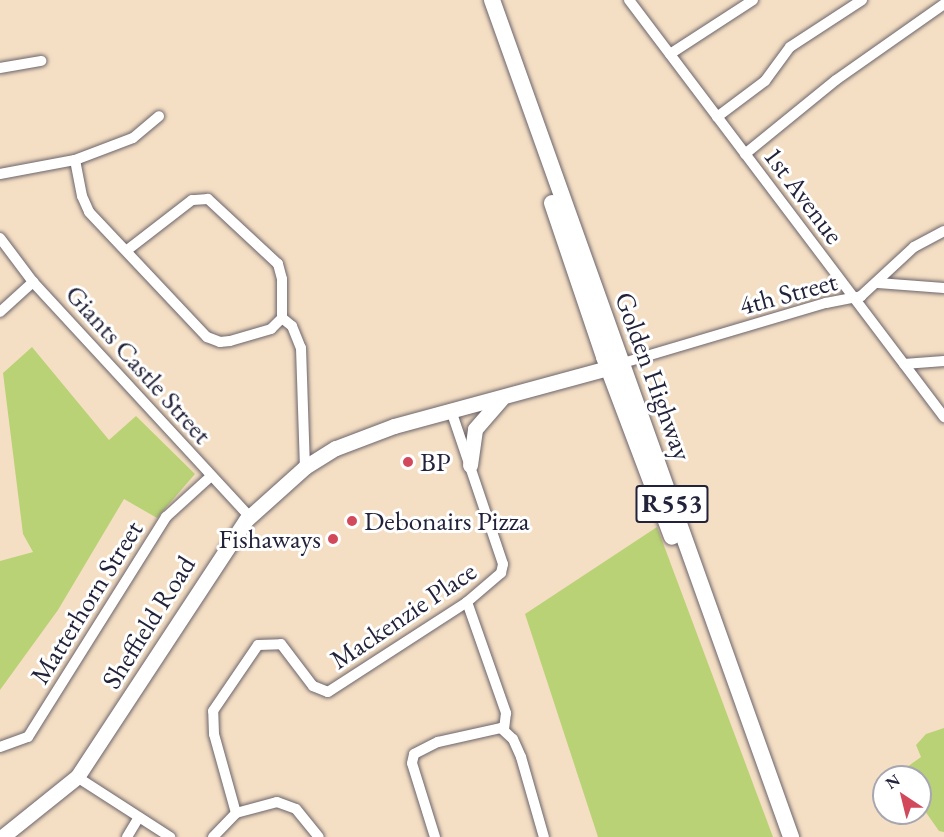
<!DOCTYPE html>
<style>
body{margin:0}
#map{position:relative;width:944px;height:837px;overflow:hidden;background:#f5dfc4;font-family:"EB Garamond",serif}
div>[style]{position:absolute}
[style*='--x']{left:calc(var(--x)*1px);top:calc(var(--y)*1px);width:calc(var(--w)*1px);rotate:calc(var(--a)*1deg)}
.green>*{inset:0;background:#bad276}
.roads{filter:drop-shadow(0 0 2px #6c646b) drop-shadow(0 0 2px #6c646b)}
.street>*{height:10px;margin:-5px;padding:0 5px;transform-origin:5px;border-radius:5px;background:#fff}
.secondary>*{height:15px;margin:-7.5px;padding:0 7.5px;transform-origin:7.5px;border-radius:7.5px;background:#fff}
.primary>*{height:16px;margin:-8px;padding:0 8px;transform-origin:8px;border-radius:8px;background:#fff}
.dots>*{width:16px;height:16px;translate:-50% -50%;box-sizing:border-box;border:3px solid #fff;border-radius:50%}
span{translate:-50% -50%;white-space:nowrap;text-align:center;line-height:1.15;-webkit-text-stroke:6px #fff;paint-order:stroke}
.shield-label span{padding:2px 4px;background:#fff;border:2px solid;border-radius:4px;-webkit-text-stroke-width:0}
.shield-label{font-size:26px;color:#22223b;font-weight:700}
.street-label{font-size:27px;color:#22223b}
.poi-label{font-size:27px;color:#22223b}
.left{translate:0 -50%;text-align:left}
.right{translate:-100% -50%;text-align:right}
.north{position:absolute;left:872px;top:765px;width:60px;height:60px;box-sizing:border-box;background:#fff;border:2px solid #a7a7b1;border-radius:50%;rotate:325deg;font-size:16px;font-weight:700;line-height:24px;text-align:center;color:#22223b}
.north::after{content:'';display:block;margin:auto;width:21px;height:27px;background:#d1495b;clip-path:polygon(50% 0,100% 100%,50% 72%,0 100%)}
</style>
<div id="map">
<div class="green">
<i style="clip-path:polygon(32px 347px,109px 440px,136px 416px,195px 474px,157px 518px,124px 499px,58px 610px,0 690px,0 561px,33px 552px,23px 534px,3px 373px)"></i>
<i style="clip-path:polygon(657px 527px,773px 837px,598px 837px,525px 614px)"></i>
<i style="clip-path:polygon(944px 728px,944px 832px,939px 831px,920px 804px,920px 777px,893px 777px,921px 757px,916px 745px,926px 734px)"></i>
</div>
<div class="roads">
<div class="street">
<i style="--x:629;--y:0;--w:523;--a:52.93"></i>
<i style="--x:670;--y:54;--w:99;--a:-33"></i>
<i style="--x:0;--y:68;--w:42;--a:-9.7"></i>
<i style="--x:717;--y:117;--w:60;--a:-36.9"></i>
<i style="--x:765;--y:81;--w:42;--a:-53.7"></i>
<i style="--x:790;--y:47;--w:86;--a:-33.1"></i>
<i style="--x:745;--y:154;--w:117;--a:-39.1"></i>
<i style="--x:836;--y:80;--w:132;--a:-35.1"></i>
<i style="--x:75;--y:160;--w:37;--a:79"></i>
<i style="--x:82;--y:196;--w:17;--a:66"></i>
<i style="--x:89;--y:212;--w:172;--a:46.7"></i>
<i style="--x:207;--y:337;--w:14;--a:21"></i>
<i style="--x:220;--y:342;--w:10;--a:-6"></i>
<i style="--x:230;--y:341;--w:43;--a:-16.3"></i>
<i style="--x:271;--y:329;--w:16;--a:-45"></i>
<i style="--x:282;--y:318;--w:39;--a:-90"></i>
<i style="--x:282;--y:279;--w:16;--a:-105"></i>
<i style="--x:278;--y:264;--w:96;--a:-137.1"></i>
<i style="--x:208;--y:199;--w:16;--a:176"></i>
<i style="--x:192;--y:200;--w:83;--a:142.3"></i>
<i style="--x:0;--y:174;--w:76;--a:-10.6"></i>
<i style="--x:75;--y:160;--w:62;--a:-20.8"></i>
<i style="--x:133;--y:138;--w:34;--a:-40"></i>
<i style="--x:0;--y:238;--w:55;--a:53.1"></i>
<i style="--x:33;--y:282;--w:318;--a:47.3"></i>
<i style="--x:878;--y:283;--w:66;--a:4.3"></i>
<i style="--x:0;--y:312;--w:45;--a:-42.3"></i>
<i style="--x:282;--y:318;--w:13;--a:39"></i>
<i style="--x:292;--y:326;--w:24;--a:68"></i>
<i style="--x:301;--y:348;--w:119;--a:88.1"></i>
<i style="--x:623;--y:363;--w:212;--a:-16.5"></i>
<i style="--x:826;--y:303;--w:36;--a:-11"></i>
<i style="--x:861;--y:296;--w:72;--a:-42.8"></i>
<i style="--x:914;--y:247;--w:34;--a:-28"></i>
<i style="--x:904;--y:364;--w:40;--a:-4.3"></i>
<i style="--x:467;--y:602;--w:118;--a:70.6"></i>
<i style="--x:506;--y:713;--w:16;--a:97"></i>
<i style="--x:0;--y:747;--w:30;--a:-20"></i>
<i style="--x:28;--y:737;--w:260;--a:-57.9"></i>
<i style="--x:166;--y:517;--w:61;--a:-42.3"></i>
<i style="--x:77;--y:777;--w:111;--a:32.8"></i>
<i style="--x:236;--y:813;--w:82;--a:-105.6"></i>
<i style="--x:214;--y:734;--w:23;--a:-92"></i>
<i style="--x:213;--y:711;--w:80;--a:-55.7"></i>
<i style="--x:258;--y:645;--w:23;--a:-2"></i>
<i style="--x:281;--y:644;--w:53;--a:52.7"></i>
<i style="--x:313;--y:686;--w:16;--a:22"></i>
<i style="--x:328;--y:692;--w:166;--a:-32.9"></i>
<i style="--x:467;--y:602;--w:45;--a:-40.5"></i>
<i style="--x:501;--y:573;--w:9;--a:-77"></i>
<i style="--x:503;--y:564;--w:163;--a:-108.7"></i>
<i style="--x:127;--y:837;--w:23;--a:-59"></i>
<i style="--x:213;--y:837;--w:33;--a:-46"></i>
<i style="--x:236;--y:813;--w:42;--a:-15"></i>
<i style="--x:277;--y:802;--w:20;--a:20"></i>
<i style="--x:296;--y:809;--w:36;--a:51"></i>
<i style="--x:435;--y:837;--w:77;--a:-107.3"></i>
<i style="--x:412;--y:763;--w:9;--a:-77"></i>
<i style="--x:414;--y:754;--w:27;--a:-27"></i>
<i style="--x:438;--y:742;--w:65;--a:-12.5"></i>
<i style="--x:501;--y:728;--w:16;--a:43"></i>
<i style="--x:513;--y:739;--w:20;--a:66"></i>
<i style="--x:521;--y:757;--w:83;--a:74"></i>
</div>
<div class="secondary">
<i style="--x:470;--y:465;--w:36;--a:-82"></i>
<i style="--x:475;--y:429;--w:40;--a:-49"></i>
<i style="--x:2;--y:837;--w:96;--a:-38.7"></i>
<i style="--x:77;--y:777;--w:308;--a:-56.7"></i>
<i style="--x:246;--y:520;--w:79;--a:-41.9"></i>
<i style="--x:305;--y:467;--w:36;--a:-32"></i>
<i style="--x:336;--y:448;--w:62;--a:-20.8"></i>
<i style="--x:394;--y:426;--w:232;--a:-15.2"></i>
</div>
<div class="primary">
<i style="--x:492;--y:0;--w:889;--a:70.34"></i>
<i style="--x:552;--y:203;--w:163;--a:71.3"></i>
<i style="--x:604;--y:357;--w:192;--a:69.3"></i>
</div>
</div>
<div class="dots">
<i style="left:408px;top:462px;background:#d1495b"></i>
<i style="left:352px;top:521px;background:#d1495b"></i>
<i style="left:333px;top:539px;background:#d1495b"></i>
</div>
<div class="shield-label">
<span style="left:672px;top:504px">R553</span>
</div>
<div class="street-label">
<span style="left:804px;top:195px;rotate:53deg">1st Avenue</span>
<span style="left:788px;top:293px;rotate:-15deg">4th Street</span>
<span style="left:139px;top:364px;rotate:48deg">Giants Castle Street</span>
<span style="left:654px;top:376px;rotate:70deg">Golden Highway</span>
<span style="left:86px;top:602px;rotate:-58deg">Matterhorn Street</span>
<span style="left:403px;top:615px;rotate:-34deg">Mackenzie Place</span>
<span style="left:148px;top:622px;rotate:-58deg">Sheffield Road</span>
</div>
<div class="poi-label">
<span class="left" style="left:420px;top:462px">BP</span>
<span class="left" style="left:364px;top:521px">Debonairs Pizza</span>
<span class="right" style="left:321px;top:539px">Fishaways</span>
</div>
<div class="north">N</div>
</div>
